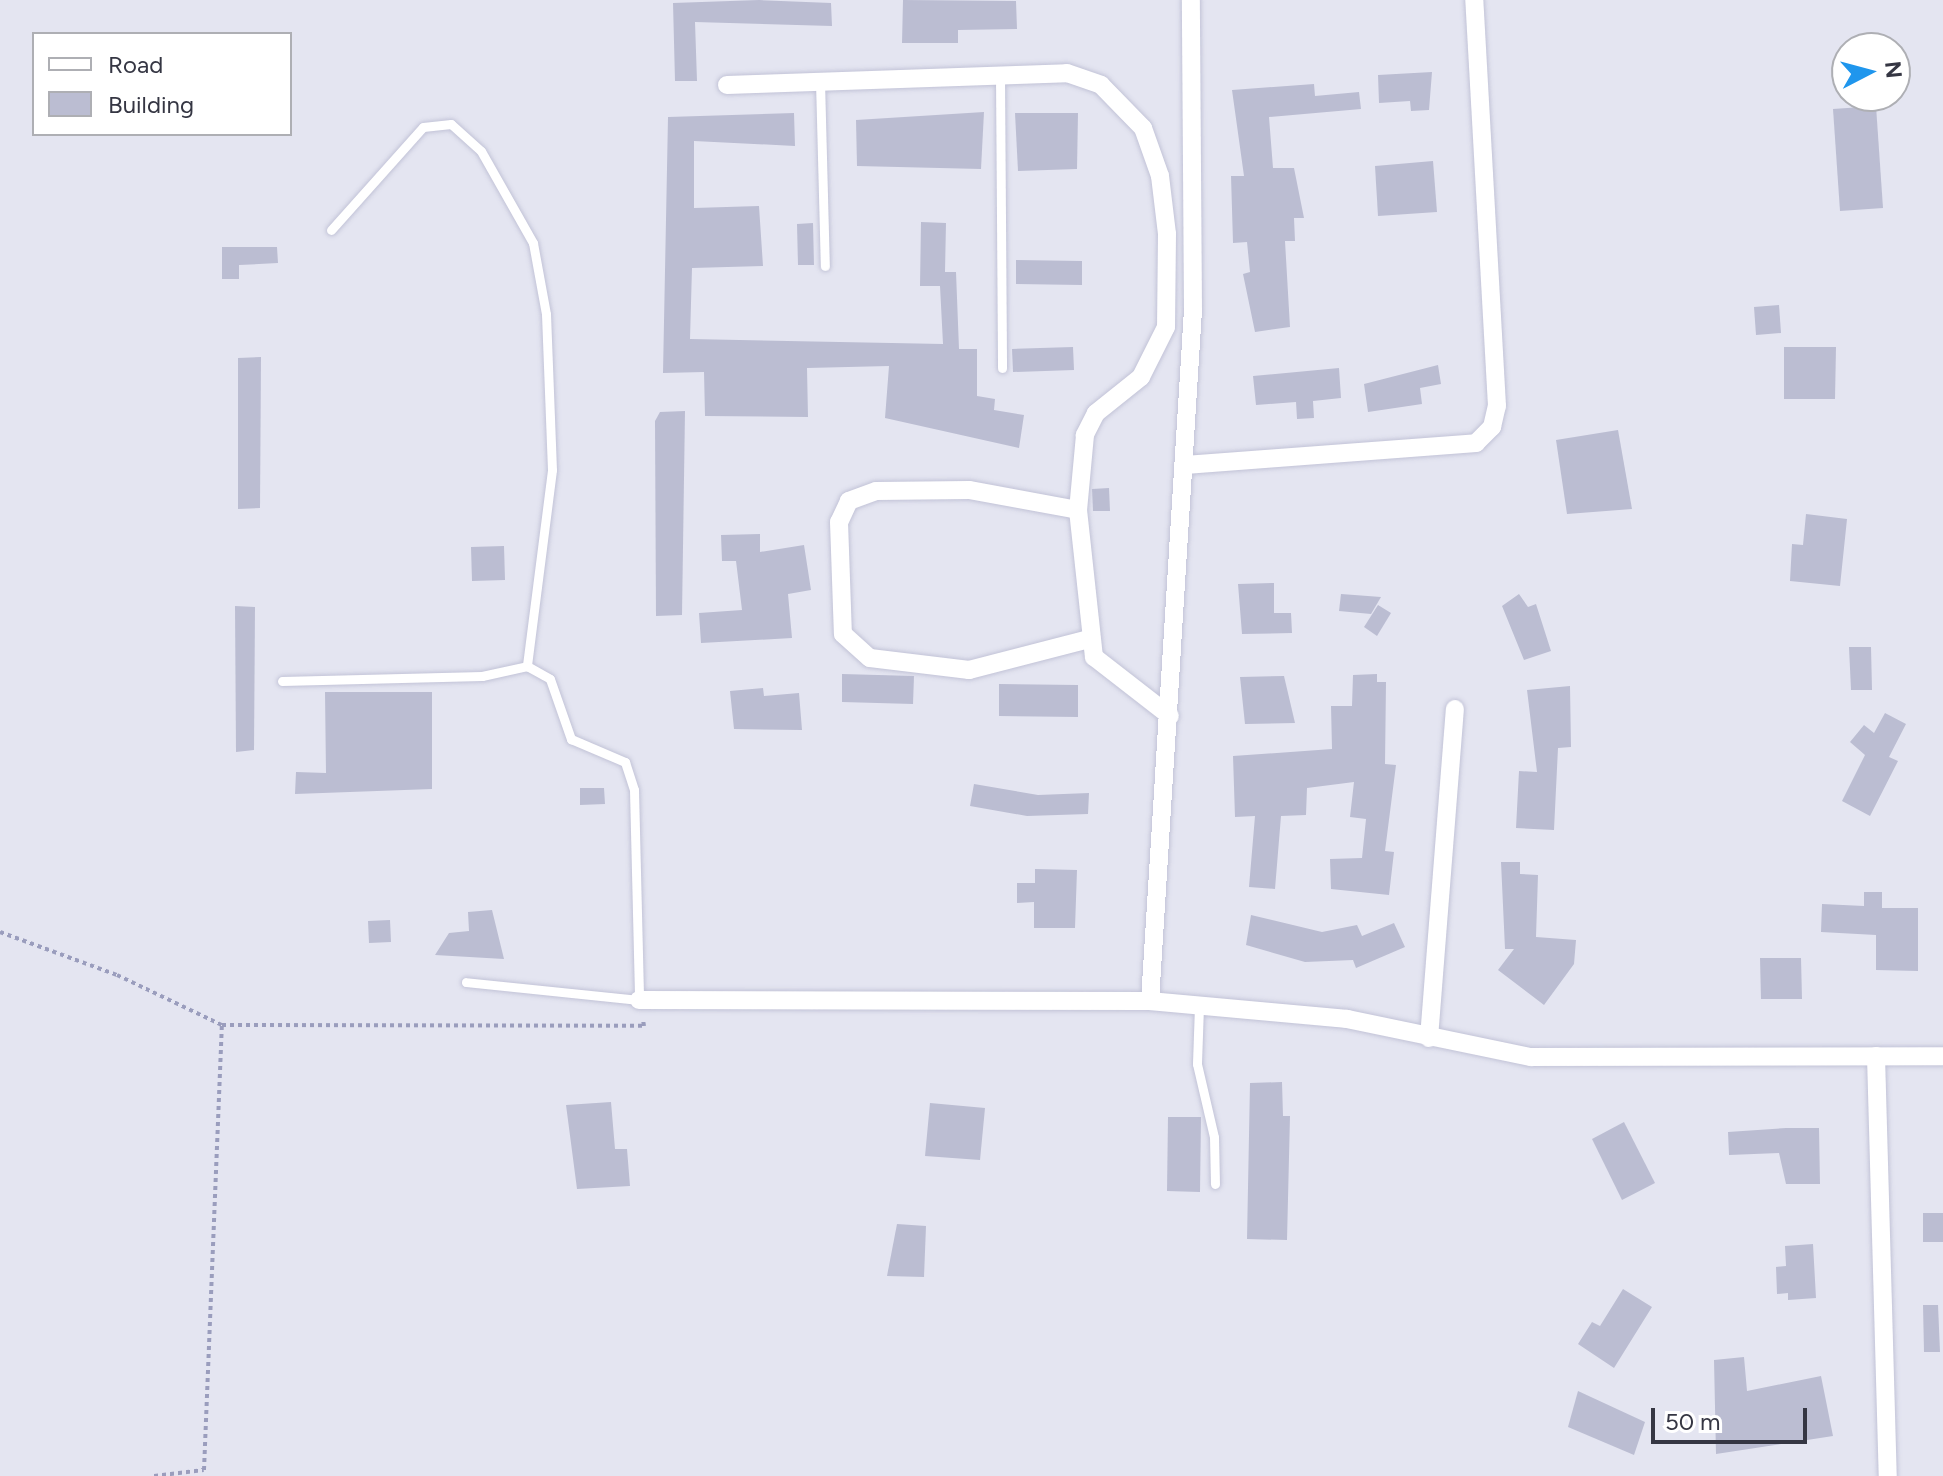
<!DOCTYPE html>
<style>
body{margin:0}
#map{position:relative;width:1943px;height:1476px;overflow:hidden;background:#e4e5f1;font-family:Figtree,sans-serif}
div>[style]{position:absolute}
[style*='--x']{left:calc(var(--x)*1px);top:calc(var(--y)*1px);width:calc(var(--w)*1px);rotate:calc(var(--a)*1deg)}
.building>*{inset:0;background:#bbbdd2}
.path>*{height:4px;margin-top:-2px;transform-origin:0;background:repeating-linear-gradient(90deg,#9a9dbd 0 4px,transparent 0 8px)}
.roads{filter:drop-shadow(0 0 2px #c2c3d7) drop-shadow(0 0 2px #c2c3d7)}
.lane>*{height:9px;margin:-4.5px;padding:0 4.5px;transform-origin:4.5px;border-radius:4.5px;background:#fff}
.street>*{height:18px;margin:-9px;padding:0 9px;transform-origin:9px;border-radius:9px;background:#fff}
span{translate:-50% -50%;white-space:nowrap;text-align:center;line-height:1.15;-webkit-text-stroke:7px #fff;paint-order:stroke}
.legend{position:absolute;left:32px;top:32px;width:260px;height:104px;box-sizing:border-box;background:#fff;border:2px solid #aeafb4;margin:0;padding:10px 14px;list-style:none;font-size:24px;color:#353643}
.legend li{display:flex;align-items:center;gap:16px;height:40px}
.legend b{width:40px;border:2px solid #aeafb4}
.north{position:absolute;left:1831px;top:32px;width:80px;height:80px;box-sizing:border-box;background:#fff;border:2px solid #aeafb4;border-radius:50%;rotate:84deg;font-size:22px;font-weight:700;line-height:32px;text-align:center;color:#353643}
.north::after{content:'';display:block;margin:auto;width:28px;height:36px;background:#1f96ed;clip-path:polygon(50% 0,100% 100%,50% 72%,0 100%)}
.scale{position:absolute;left:1651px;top:1408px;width:156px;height:36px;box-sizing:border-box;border:4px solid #353643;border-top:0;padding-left:10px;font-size:24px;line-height:28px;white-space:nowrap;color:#353643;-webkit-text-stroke:6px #fff;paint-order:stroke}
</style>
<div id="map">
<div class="building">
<i style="clip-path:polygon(759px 0,831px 3px,832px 26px,695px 22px,697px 81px,675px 81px,673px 3px)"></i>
<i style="clip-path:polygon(903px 0,1016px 1px,1017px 29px,958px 30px,958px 43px,902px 43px)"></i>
<i style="clip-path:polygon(1432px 72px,1429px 110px,1411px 111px,1410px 101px,1379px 103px,1378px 75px)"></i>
<i style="clip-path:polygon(1314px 84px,1315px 96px,1359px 92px,1361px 109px,1269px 117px,1273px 168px,1294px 168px,1304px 218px,1294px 218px,1295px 241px,1285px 241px,1290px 327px,1255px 332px,1243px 274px,1250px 272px,1247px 242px,1233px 243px,1231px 176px,1244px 176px,1232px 90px)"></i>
<i style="clip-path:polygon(1876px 106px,1883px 208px,1840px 211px,1833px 109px)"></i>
<i style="clip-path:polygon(984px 112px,981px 169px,857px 166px,856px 120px)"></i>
<i style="clip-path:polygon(794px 113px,795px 146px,694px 141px,694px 208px,759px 206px,763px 266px,692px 268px,690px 339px,943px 344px,940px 286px,920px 286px,921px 222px,946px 223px,945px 272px,956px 272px,959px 349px,977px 349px,977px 396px,995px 399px,994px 410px,1024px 415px,1019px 448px,885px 418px,889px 366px,807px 368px,808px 417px,705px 416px,704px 372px,663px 373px,668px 117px)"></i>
<i style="clip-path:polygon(1015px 113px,1078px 113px,1077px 169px,1018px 171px)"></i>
<i style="clip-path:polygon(1433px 161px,1437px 212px,1378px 216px,1375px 166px)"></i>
<i style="clip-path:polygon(813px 223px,814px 265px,798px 265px,797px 224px)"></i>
<i style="clip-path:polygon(222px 247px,277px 247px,278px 263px,239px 265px,239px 279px,222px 279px)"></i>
<i style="clip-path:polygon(1016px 260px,1082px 261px,1082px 285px,1016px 284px)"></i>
<i style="clip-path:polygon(1779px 305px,1781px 333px,1756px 335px,1754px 307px)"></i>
<i style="clip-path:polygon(1073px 347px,1074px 370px,1013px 372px,1012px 349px)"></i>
<i style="clip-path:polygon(1784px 347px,1836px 347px,1835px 399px,1784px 399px)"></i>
<i style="clip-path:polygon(261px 357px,260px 508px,238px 509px,238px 358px)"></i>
<i style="clip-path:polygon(1438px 365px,1441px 384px,1420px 388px,1422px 404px,1368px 412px,1364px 384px)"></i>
<i style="clip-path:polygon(1339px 368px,1341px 398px,1313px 401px,1314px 418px,1297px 419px,1296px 402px,1256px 405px,1253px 376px)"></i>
<i style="clip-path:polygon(685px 411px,682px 615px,656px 616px,655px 421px,660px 412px)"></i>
<i style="clip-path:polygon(1618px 430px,1632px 509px,1567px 514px,1556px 440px)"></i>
<i style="clip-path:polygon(1109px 488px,1110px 511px,1093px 511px,1092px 489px)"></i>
<i style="clip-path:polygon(1806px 514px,1847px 519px,1840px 586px,1790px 581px,1792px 544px,1803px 545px)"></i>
<i style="clip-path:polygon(760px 534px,760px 552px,804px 545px,811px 590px,788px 594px,792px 638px,701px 643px,699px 613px,742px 610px,736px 561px,722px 561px,721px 535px)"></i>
<i style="clip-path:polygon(504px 546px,505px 580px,472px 581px,471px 547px)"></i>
<i style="clip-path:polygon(1274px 583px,1274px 613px,1291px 613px,1292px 633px,1242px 634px,1238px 584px)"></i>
<i style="clip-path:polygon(1341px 594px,1381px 597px,1371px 614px,1339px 611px)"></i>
<i style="clip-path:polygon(1519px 594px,1528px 607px,1536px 604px,1551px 651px,1524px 660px,1502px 606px)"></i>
<i style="clip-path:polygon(1378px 605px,1391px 613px,1377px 636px,1364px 627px)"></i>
<i style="clip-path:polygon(235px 606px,255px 607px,254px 750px,236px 752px)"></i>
<i style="clip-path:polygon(1849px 647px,1871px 647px,1872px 690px,1851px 690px)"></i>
<i style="clip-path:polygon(842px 674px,914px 676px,913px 704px,842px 702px)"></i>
<i style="clip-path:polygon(1377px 674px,1377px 682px,1386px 682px,1385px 764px,1396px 765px,1385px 851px,1394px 852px,1389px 895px,1331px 889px,1330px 859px,1362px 858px,1366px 819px,1350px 817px,1354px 782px,1307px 788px,1306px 815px,1281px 816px,1275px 889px,1249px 887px,1255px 816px,1235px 817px,1233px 756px,1332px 749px,1331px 706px,1352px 706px,1353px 675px)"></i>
<i style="clip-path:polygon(1284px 676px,1295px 723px,1245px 724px,1240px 677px)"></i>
<i style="clip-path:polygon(999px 684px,1078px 685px,1078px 717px,999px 716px)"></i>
<i style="clip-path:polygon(1570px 686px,1571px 747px,1558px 748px,1554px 830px,1516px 828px,1519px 771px,1537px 772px,1527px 690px)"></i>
<i style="clip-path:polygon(763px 688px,764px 696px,799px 693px,802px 730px,734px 729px,730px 691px)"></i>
<i style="clip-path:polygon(325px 692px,432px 692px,432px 789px,295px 794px,296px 772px,326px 773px)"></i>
<i style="clip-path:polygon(1885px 713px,1906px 724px,1889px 757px,1898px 761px,1870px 816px,1842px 801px,1865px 755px,1850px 742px,1864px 725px,1874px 733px)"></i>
<i style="clip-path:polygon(974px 784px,1038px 795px,1089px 793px,1088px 814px,1027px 816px,970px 806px)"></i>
<i style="clip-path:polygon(580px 788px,604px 788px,605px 804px,580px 805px)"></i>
<i style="clip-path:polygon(1501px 862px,1520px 862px,1520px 874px,1538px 875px,1536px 937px,1576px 940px,1574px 964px,1544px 1005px,1498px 970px,1514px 949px,1505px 949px)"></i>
<i style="clip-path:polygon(1035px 869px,1077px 870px,1075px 928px,1034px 928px,1034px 902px,1017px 903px,1017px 883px,1035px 883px)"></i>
<i style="clip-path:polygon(1864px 892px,1882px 892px,1882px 908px,1918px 908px,1918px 971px,1876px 970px,1876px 935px,1821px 932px,1822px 904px,1864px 906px)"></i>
<i style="clip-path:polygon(492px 910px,504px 959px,435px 955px,449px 933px,469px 931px,468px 912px)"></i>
<i style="clip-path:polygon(1251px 915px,1322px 932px,1357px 925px,1362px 936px,1394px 923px,1405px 947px,1356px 968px,1353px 960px,1305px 962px,1246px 945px)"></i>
<i style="clip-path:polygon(390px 920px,391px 942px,369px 943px,368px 921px)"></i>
<i style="clip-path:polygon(1760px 958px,1801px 958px,1802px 999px,1761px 999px)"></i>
<i style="clip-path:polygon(1282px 1082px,1283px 1116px,1290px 1116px,1287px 1240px,1247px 1239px,1250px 1083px)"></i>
<i style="clip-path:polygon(611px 1102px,615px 1149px,627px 1149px,630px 1186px,577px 1189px,566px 1105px)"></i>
<i style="clip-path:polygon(930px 1103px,985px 1108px,980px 1160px,925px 1156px)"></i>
<i style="clip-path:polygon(1168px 1117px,1201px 1117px,1200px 1192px,1167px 1191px)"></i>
<i style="clip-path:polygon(1624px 1122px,1655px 1183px,1622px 1200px,1592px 1139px)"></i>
<i style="clip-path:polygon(1786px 1128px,1819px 1128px,1820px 1184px,1786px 1184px,1779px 1153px,1729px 1155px,1728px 1132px)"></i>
<i style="clip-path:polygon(1923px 1213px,1943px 1213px,1943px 1242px,1923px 1242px)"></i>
<i style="clip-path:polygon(897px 1224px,926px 1226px,924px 1277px,887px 1276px)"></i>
<i style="clip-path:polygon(1813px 1244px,1816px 1298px,1788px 1300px,1788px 1293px,1777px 1294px,1776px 1267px,1786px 1266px,1785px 1246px)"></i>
<i style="clip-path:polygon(1623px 1289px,1652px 1307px,1614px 1368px,1578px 1344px,1592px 1322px,1600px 1326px)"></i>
<i style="clip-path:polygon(1923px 1305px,1938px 1305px,1940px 1352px,1924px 1352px)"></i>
<i style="clip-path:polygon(1744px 1357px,1747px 1391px,1821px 1376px,1833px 1436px,1716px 1454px,1714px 1360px)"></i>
<i style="clip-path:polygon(1578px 1391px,1645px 1422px,1634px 1455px,1568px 1427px)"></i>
</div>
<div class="path">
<i style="--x:0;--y:932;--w:125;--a:20.2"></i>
<i style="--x:117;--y:975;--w:116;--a:25.5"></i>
<i style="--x:154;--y:1476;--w:50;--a:-6.8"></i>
<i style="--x:204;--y:1470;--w:445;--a:-87.7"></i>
<i style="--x:222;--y:1025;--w:422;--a:0.1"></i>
<i style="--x:644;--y:1026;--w:6;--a:-99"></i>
</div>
<div class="roads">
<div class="lane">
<i style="--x:1000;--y:75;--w:293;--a:89.6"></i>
<i style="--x:820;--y:81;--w:185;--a:88.5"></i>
<i style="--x:331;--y:230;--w:138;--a:-48.2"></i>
<i style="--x:423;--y:127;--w:28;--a:-6"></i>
<i style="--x:451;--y:124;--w:40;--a:42"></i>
<i style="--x:481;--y:151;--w:106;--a:60.5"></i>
<i style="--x:533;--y:243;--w:72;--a:79.6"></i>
<i style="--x:546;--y:314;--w:156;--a:87.8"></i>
<i style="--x:552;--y:470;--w:198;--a:97.3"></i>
<i style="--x:282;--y:681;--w:200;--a:-1.4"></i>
<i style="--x:482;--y:676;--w:46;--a:-12.5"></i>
<i style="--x:527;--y:666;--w:26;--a:29"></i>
<i style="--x:550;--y:679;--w:64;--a:70.7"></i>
<i style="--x:571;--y:739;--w:59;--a:23.1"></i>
<i style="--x:625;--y:762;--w:29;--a:72"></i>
<i style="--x:634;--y:790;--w:210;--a:88.6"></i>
<i style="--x:639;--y:1000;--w:174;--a:-174.1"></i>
<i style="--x:1199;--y:1006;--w:58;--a:92"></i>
<i style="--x:1197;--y:1064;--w:75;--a:76.9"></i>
<i style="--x:1214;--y:1137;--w:47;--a:88.8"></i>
</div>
<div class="street">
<i style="--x:727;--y:85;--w:340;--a:-2"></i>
<i style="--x:1067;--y:73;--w:36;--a:19"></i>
<i style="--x:1101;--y:85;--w:60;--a:45.7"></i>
<i style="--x:1143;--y:128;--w:51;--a:70.5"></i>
<i style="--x:1160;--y:176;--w:58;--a:83.1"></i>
<i style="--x:1167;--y:234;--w:93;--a:90.6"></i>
<i style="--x:1166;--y:327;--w:56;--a:116.6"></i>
<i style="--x:1141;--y:377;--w:58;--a:141.3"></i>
<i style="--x:1096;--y:413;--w:25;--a:117"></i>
<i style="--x:1085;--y:435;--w:75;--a:95.3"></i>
<i style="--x:1078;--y:510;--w:148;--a:83.8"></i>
<i style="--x:1094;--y:657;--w:96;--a:37.8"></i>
<i style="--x:1185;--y:465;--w:292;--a:-4.3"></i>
<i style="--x:1476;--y:443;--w:23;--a:-45"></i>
<i style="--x:1492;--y:427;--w:22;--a:-77"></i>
<i style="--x:1497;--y:406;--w:407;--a:-93.2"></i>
<i style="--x:1078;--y:510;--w:111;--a:-169.6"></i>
<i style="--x:969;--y:490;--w:93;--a:179.4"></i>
<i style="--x:876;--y:491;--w:29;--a:160"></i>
<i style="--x:849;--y:501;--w:23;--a:115"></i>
<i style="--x:839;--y:522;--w:112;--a:88"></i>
<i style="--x:843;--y:634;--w:36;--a:42"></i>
<i style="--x:870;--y:658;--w:100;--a:6.9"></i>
<i style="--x:969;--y:670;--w:124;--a:-14.5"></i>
<i style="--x:639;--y:1000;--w:511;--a:0.11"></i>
<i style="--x:1150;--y:1001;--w:198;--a:5.2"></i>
<i style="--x:1347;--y:1019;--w:188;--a:11.7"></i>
<i style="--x:1531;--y:1057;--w:412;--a:-0.1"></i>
<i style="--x:1150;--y:1001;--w:692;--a:-86.44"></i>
<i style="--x:1193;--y:310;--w:310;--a:-90.4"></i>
<i style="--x:1429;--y:1038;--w:330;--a:-85.5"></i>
<i style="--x:1876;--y:1056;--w:420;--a:88.4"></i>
</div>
</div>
<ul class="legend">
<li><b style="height:10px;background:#fff"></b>Road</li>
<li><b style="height:22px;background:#bbbdd2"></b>Building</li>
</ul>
<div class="north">N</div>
<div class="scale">50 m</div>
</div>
